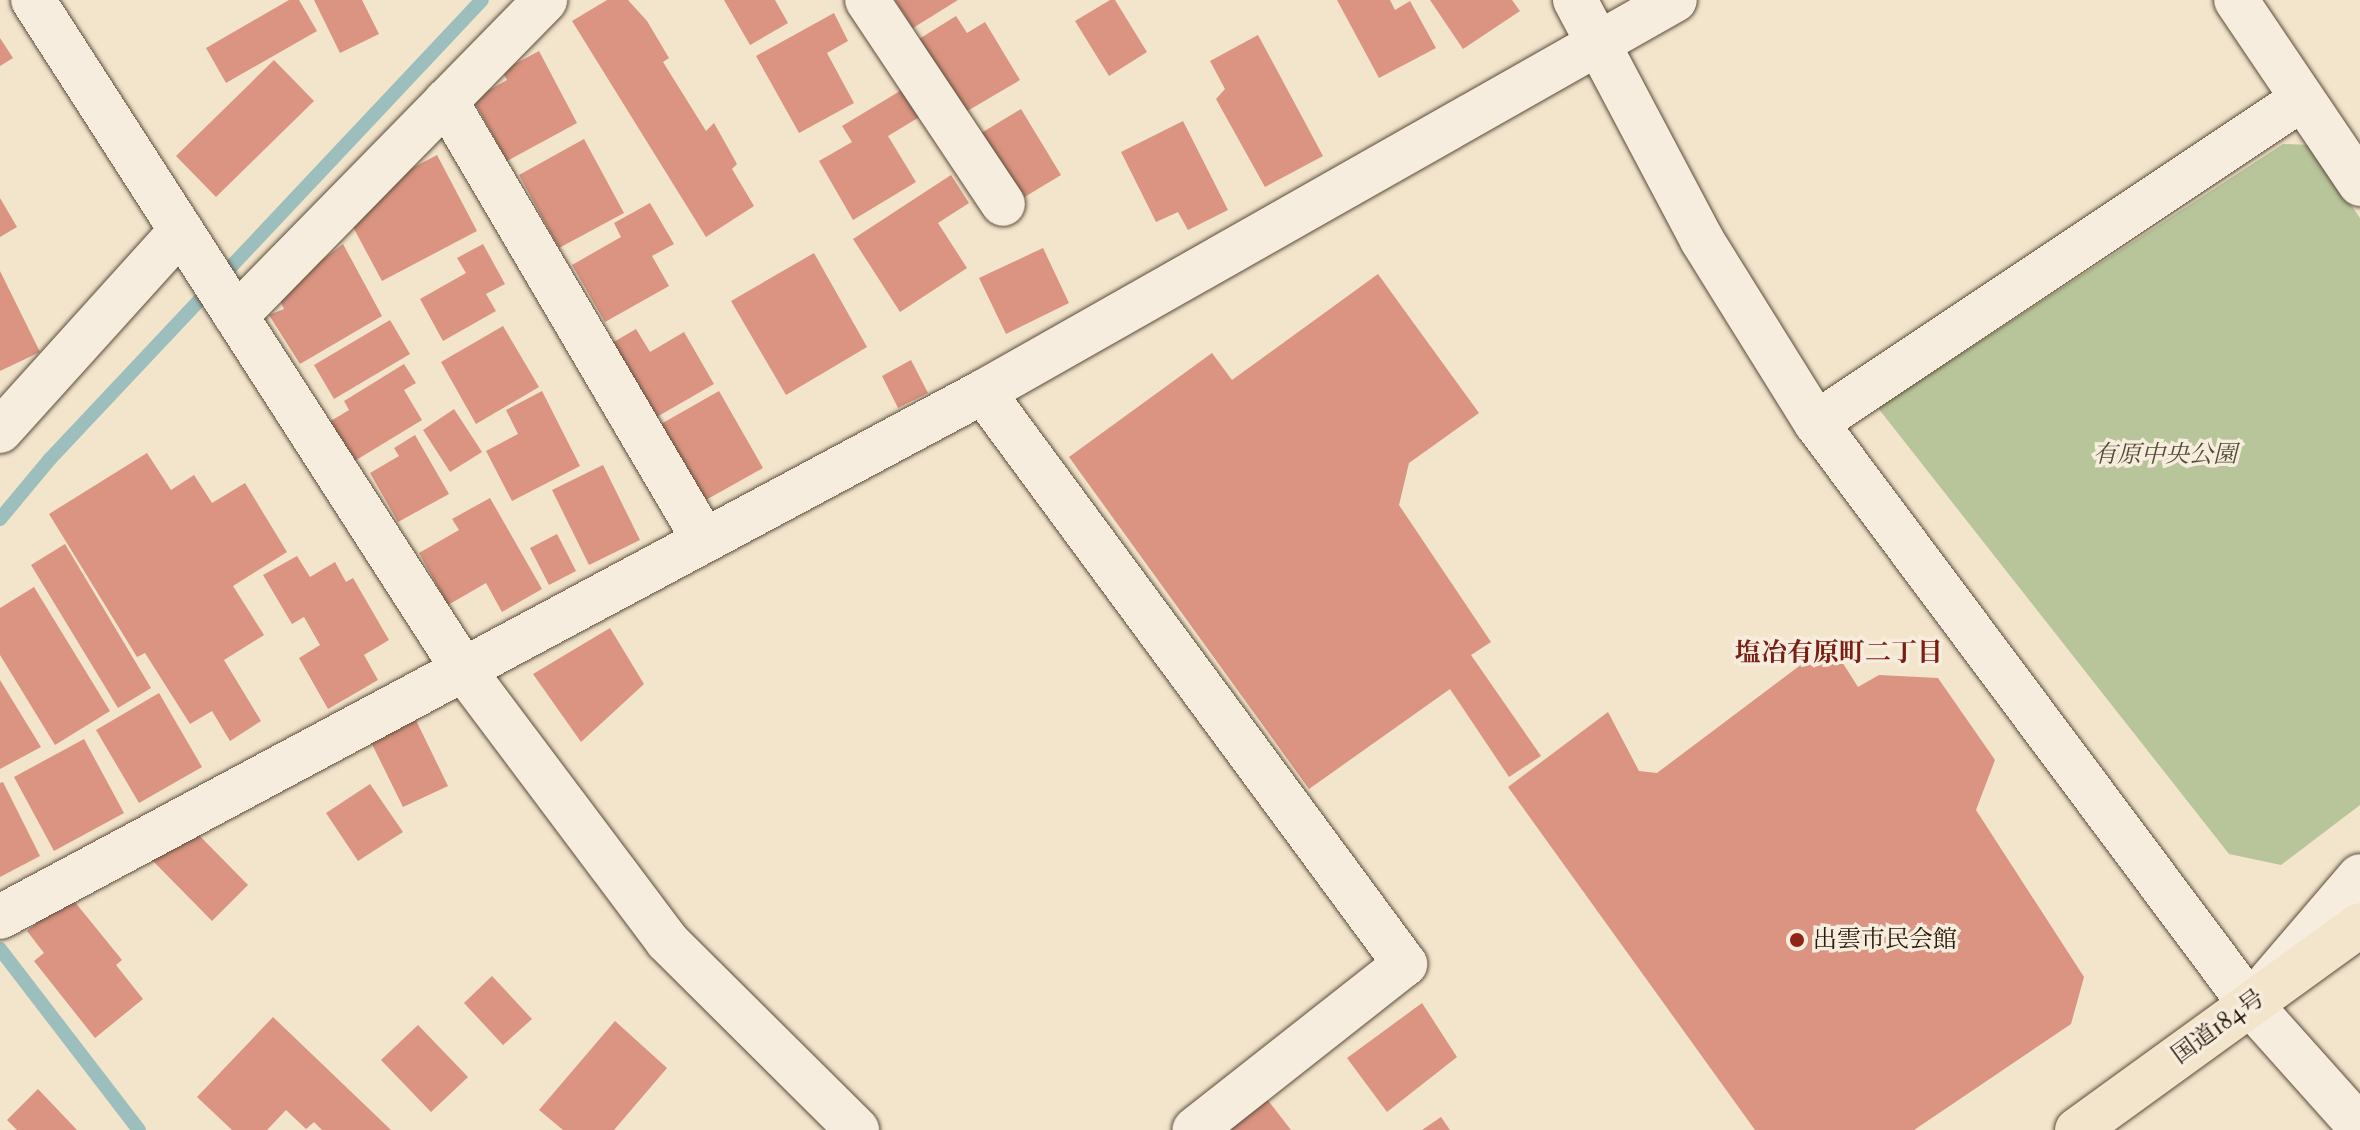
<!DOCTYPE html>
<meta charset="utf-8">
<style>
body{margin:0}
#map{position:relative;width:2360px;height:1130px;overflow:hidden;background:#f3e4cc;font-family:"IM FELL French Canon","Noto Serif JP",serif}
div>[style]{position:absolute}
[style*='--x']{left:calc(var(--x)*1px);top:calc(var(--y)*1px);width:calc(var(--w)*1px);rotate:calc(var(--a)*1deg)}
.green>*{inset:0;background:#b8c59a}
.stream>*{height:14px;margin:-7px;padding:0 7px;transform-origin:7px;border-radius:7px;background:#9cbebc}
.building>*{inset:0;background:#da9481}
.roads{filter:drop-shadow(0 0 2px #5b4c3a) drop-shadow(0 0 2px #5b4c3a)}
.minor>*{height:44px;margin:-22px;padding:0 22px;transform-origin:22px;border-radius:22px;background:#f7edde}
.tertiary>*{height:44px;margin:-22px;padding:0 22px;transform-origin:22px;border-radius:22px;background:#f7edde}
.trunk>*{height:44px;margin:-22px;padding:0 22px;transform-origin:22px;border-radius:22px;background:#f3e4cc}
.dots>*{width:22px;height:22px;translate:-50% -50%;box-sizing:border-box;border:4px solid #f7edde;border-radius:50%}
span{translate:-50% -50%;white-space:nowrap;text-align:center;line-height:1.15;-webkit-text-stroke:7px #f7edde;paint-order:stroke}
.park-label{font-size:24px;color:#534d35;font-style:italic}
.poi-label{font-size:24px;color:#28190a}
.left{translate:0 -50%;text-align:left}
.street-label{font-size:24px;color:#28190a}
.neighbourhood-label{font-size:26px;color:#7a1f14;font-weight:700}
</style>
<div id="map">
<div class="green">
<i style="clip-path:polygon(2283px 144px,2310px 145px,2360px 218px,2360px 805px,2281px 865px,2229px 854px,1878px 408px)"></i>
</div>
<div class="stream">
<i style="--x:0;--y:519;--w:78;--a:-50.2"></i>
<i style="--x:50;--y:459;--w:630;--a:-46.74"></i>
<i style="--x:0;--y:949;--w:228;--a:52.5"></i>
</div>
<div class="building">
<i style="clip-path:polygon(289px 0,299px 0,317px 31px,226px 83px,206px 48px)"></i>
<i style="clip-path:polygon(314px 0,362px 0,379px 34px,340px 53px)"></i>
<i style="clip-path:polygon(607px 0,628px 0,647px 21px,669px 58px,663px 62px,706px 131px,714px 123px,737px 164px,732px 169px,754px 206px,706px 237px,572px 21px)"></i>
<i style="clip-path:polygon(724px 0,775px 0,788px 23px,750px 45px)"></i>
<i style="clip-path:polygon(895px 0,958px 0,913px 28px)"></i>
<i style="clip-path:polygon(1110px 0,1115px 0,1147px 52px,1109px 76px,1075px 21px)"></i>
<i style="clip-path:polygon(1337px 0,1390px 0,1395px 10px,1410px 1px,1436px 48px,1379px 78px)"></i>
<i style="clip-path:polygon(1430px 0,1512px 0,1520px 11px,1463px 49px)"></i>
<i style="clip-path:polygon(834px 13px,848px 41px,827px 53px,854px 103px,799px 133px,756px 56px)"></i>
<i style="clip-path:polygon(956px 16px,967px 33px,985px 22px,1020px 80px,964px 113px,919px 39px)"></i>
<i style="clip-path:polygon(1258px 35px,1323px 156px,1265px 187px,1216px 99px,1225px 89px,1210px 61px)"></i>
<i style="clip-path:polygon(0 38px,13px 58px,0 66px)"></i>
<i style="clip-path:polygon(539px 51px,577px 123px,507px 161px,473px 99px,507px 80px,502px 71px)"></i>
<i style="clip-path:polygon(274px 60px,314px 101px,216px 197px,176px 156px)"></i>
<i style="clip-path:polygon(905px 88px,921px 116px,888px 136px,916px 182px,853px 220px,819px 161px,852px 142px,842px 126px)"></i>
<i style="clip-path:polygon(1021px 109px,1061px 175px,1018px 201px,978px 135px)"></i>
<i style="clip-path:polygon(1183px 121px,1228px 210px,1188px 230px,1178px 212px,1156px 222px,1121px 152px)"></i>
<i style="clip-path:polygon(584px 139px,624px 213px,559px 248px,519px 175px)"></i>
<i style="clip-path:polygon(437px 155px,477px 231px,382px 281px,352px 225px,397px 176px)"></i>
<i style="clip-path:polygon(951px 175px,969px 203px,938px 223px,967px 268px,900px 312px,853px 239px)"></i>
<i style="clip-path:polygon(0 198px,17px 227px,0 237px)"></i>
<i style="clip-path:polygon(650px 203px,674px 244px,652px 256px,669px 286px,605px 322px,572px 265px,621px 237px,614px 223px)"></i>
<i style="clip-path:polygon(343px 244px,382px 316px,300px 364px,269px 315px,284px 309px,277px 294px)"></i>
<i style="clip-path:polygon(483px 244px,505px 284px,486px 294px,496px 311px,443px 341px,420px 299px,466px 273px,457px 258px)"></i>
<i style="clip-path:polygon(1043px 248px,1069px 303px,1006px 334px,979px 278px)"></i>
<i style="clip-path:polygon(814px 253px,867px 347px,786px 395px,731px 301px)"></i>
<i style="clip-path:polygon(0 271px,40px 352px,0 371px)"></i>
<i style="clip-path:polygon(1378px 274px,1479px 413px,1409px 463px,1399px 505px,1491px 642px,1471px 655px,1541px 756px,1509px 777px,1450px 689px,1309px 789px,1069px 457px,1212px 353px,1232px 380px)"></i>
<i style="clip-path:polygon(390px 320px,410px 354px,334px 399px,314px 365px)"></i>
<i style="clip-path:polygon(503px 326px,539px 387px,476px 424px,441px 362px)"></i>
<i style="clip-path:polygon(636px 329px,650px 352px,684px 332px,714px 384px,655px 418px,612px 343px)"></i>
<i style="clip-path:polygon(911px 360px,928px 393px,898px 408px,882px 376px)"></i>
<i style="clip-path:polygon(404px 364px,416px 383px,404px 390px,422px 420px,353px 462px,329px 422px,349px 410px,344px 401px)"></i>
<i style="clip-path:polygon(542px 391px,580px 466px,512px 501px,486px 451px,518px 434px,506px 410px)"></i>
<i style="clip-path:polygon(719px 391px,763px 468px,704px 501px,661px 424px)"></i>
<i style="clip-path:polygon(454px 409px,482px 452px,450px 472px,423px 430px)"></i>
<i style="clip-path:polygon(415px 435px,449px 494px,398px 522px,370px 473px,399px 456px,394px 448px)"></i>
<i style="clip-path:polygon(147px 453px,171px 490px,194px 475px,212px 503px,245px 483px,287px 552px,233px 586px,264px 635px,224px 660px,261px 721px,230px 741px,212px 711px,190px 724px,145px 653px,137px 657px,49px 514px)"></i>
<i style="clip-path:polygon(603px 465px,640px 540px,589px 565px,552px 490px)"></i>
<i style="clip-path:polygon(490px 498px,542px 589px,502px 612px,486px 583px,448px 605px,419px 553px,459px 530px,452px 519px)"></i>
<i style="clip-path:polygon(557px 534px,576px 571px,549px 585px,530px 548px)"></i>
<i style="clip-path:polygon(65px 544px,151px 688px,118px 708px,31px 565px)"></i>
<i style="clip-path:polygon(297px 556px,310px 577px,335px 562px,346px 582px,353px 578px,389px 640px,364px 655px,378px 680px,328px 709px,299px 658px,320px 645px,304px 617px,292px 624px,263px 575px)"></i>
<i style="clip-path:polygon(34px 587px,110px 711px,55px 745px,0 655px,0 608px)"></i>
<i style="clip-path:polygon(610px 628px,644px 684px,581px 742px,533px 674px)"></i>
<i style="clip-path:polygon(1830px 643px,1858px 687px,1879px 675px,1938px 678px,1995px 760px,1976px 810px,2084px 977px,2071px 1024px,1914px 1130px,1755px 1130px,1508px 787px,1608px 712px,1639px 771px,1657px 773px)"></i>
<i style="clip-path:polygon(0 680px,41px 747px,0 769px)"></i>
<i style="clip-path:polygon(159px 693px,202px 767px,139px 803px,96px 730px)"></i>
<i style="clip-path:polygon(411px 710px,448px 786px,403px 807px,366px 732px)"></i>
<i style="clip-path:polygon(84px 739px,124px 813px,54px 851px,14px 777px)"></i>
<i style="clip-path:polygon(3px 782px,40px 856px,0 877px,0 783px)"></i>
<i style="clip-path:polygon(370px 784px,403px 832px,358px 861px,326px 813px)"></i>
<i style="clip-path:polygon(188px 824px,248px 885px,212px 921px,151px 859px)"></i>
<i style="clip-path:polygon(70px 896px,122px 960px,116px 965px,143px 999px,95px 1038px,34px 961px,44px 953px,27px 931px)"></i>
<i style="clip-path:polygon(492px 976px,532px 1019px,503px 1045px,464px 1003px)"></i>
<i style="clip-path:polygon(1422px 1003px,1457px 1057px,1387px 1112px,1347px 1058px)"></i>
<i style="clip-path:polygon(273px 1017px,391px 1130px,322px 1130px,314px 1122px,306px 1129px,286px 1110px,267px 1130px,232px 1130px,197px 1097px)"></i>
<i style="clip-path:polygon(615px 1021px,667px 1068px,614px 1130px,563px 1130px,539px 1110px)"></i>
<i style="clip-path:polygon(418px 1025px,468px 1077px,431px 1112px,381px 1060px)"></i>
<i style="clip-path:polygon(38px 1089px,77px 1130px,17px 1130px,7px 1120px)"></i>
<i style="clip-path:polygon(1266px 1098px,1291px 1130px,1225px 1130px)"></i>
<i style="clip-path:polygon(1441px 1117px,1450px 1130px,1422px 1130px)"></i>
</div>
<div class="roads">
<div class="minor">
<i style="--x:33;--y:0;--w:795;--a:57.27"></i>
<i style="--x:463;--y:669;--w:340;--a:53.1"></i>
<i style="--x:667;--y:941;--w:268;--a:44.8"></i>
<i style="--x:867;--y:0;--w:245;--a:56.3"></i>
<i style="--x:2236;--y:0;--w:222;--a:56"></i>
<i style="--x:446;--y:101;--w:509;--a:59.56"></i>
<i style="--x:236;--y:316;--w:442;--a:-45.6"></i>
<i style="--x:983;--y:392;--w:711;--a:53.58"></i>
<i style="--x:1405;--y:964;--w:268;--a:141.8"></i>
<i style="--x:1816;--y:423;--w:584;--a:-33.69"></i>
<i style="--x:0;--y:431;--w:270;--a:-47.9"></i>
<i style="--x:0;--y:917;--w:1114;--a:-28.11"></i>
<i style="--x:983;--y:392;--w:795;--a:-29.53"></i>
<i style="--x:2270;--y:981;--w:138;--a:-49.4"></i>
</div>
<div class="tertiary">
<i style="--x:1575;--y:0;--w:272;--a:62.1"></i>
<i style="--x:1702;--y:240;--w:216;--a:58.1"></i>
<i style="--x:1816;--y:423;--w:725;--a:53.24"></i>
<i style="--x:2250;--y:1004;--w:165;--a:48.2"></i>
</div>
<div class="trunk">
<i style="--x:2077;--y:1130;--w:349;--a:-35.9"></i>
</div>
</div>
<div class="dots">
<i style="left:1797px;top:940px;background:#8f2418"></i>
</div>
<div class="park-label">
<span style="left:2165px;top:455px">有原中央公園</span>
</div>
<div class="poi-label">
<span class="left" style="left:1813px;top:940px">出雲市民会館</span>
</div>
<div class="street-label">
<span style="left:2218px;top:1027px;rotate:-36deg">国道184号</span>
</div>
<div class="neighbourhood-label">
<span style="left:1839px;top:653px">塩冶有原町二丁目</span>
</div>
</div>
